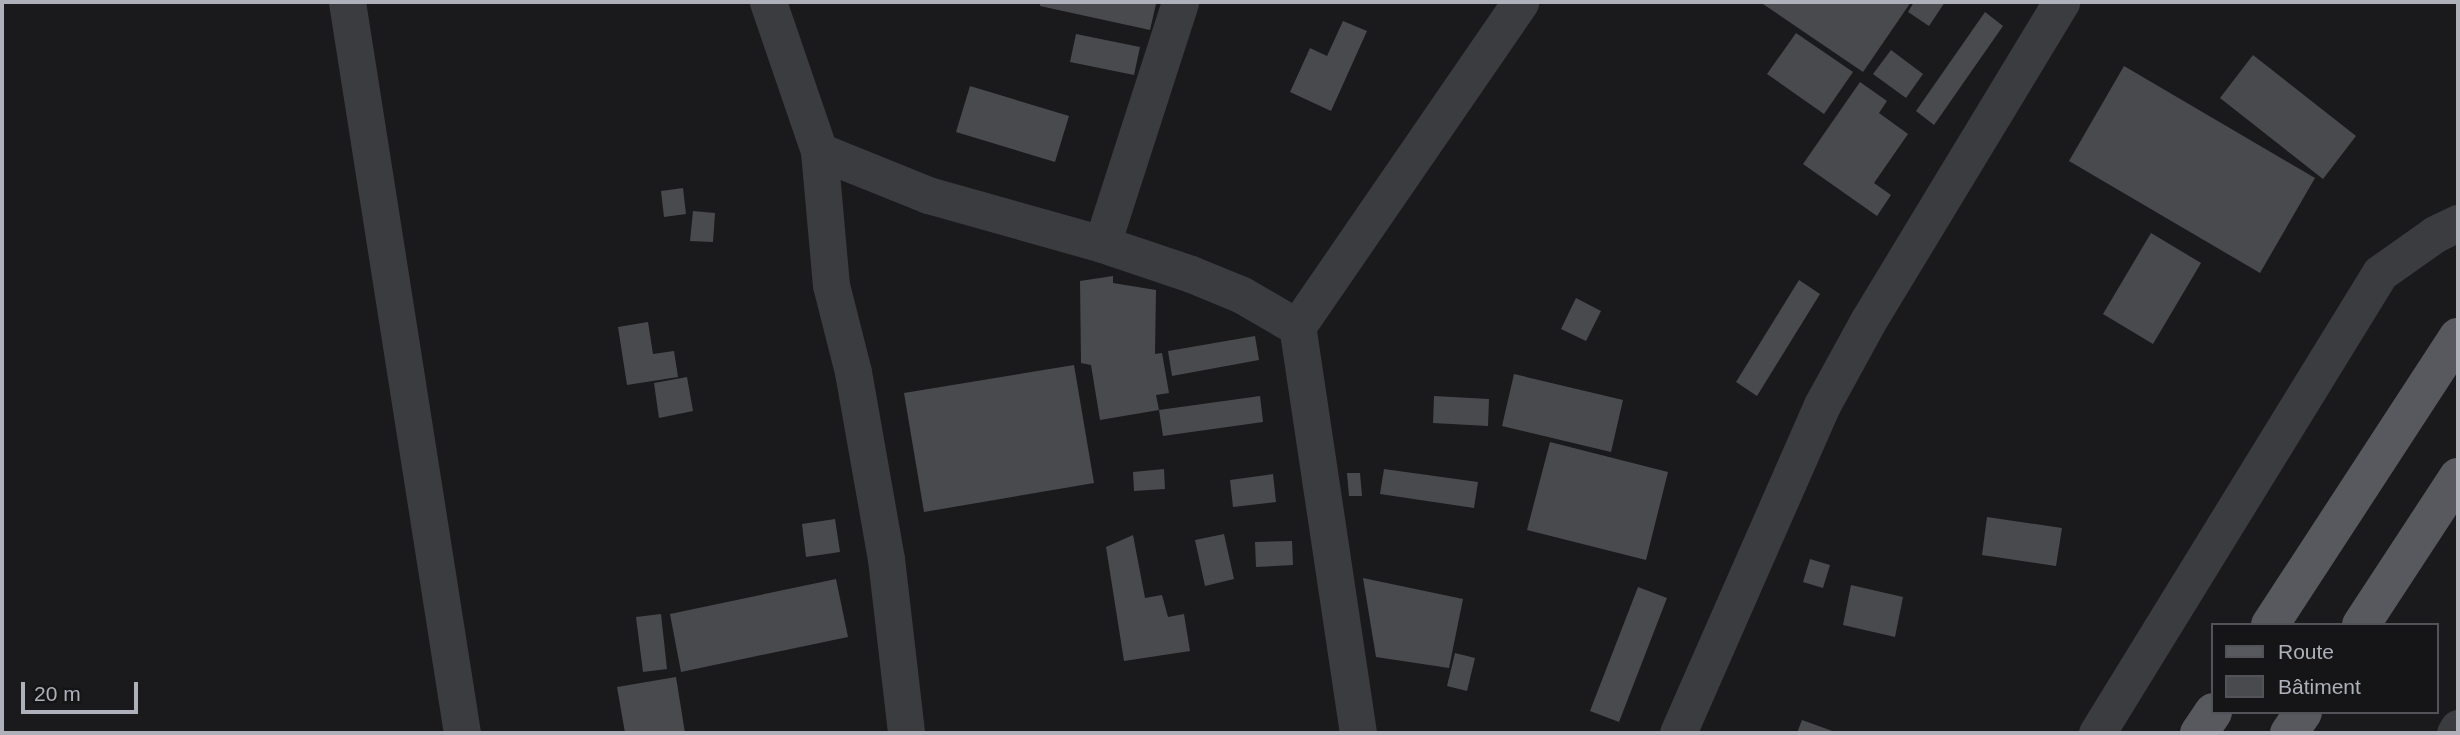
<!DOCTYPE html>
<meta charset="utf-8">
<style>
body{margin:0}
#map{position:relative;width:2460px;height:735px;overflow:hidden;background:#1a1a1c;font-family:Helvetica,sans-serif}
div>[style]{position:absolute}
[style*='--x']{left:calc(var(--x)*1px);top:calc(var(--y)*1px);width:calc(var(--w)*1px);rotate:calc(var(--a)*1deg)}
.building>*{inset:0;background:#494a4e}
.minor>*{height:37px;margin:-18.5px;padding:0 18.5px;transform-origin:18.5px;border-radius:18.5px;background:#3b3c40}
.primary>*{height:38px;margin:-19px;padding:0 19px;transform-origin:19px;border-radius:19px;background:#58595f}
span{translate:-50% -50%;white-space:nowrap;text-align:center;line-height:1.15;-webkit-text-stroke:5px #151517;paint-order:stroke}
.frame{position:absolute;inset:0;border:4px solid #aeb1ba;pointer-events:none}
.legend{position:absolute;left:2211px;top:623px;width:228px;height:91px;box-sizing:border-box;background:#151517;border:2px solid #525358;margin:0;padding:9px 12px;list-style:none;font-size:21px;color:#aeb1ba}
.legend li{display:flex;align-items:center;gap:14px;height:35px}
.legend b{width:35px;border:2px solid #525358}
.scale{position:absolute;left:21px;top:682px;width:117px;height:32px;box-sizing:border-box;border:4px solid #aeb1ba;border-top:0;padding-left:9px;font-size:21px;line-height:24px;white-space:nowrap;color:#aeb1ba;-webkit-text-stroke:5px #151517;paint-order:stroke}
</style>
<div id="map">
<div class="building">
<i style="clip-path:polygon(1040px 2px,1142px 2px,1156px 4px,1150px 30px,1040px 6px)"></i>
<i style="clip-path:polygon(1760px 2px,1911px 2px,1863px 72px)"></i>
<i style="clip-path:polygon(1914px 2px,1945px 2px,1929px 26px,1908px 12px)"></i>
<i style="clip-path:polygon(1985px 12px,2003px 26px,1934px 125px,1916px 111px)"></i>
<i style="clip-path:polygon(1343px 21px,1367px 31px,1331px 111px,1290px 92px,1310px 48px,1327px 56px)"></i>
<i style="clip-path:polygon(1796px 33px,1853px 72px,1824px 114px,1767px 74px)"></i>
<i style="clip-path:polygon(1076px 34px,1140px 47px,1134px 75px,1070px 62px)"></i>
<i style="clip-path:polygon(1891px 50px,1923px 74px,1906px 98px,1873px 74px)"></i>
<i style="clip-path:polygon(2253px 55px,2356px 136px,2323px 179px,2220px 98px)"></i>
<i style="clip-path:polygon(2124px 66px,2315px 178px,2260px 273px,2069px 161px)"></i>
<i style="clip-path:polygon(1860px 82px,1887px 101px,1879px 113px,1908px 134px,1874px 183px,1891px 195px,1877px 216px,1803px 164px)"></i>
<i style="clip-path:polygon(970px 86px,1069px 116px,1055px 162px,956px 132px)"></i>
<i style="clip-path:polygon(683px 188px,686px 214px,664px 217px,661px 191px)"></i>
<i style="clip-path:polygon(693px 211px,715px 213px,713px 242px,690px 241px)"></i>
<i style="clip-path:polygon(2151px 233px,2201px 263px,2153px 344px,2103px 314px)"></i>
<i style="clip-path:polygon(1113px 276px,1113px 283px,1156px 290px,1155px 354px,1162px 353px,1169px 393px,1156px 395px,1159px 410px,1100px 420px,1091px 365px,1081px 363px,1080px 281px)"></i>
<i style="clip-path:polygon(1799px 280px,1820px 294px,1757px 396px,1736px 382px)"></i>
<i style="clip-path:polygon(1576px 298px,1601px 311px,1586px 341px,1561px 329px)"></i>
<i style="clip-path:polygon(648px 322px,653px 354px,674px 351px,678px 377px,627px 385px,618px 327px)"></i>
<i style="clip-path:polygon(1255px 336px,1259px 360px,1172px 376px,1168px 351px)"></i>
<i style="clip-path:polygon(1074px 365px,1094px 483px,924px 512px,904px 393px)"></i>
<i style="clip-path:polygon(1514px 374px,1623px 400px,1611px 452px,1502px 426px)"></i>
<i style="clip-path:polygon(687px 377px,693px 411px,659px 418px,654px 383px)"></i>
<i style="clip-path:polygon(1260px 396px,1263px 422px,1163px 436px,1159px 410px)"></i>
<i style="clip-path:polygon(1434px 396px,1489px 399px,1488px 426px,1433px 423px)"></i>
<i style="clip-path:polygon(1550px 442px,1668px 472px,1646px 560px,1527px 530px)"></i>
<i style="clip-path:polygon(1164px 469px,1165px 489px,1134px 491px,1133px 472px)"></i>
<i style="clip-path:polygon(1384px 469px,1478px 482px,1474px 508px,1380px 494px)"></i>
<i style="clip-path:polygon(1347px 473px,1360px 473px,1362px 496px,1349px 496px)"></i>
<i style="clip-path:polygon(1273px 474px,1276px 502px,1233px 507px,1230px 480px)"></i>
<i style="clip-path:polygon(1987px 517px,2062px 528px,2056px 566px,1982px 555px)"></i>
<i style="clip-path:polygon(835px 519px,840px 552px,806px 557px,802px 524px)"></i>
<i style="clip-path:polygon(1224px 534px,1234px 579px,1205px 586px,1195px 540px)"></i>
<i style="clip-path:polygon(1133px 535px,1145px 598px,1162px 595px,1168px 617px,1184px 614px,1190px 651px,1124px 661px,1106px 547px)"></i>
<i style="clip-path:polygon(1292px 541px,1293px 565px,1256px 567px,1255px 542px)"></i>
<i style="clip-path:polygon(1810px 559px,1830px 565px,1823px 588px,1803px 582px)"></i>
<i style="clip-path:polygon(1363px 578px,1463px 599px,1449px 668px,1376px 657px)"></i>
<i style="clip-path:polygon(836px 579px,848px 637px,681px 672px,670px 614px)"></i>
<i style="clip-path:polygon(1851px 585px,1903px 597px,1895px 637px,1843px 625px)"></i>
<i style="clip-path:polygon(1638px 587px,1667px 598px,1619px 722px,1590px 711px)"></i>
<i style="clip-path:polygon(661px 614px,667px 669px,643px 672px,636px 617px)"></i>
<i style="clip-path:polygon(1455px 653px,1475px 658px,1467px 691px,1447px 686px)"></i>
<i style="clip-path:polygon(676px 677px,685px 733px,625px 733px,617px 687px)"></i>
<i style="clip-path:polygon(1802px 720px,1838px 733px,1797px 733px)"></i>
</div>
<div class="minor">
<i style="--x:347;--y:2;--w:740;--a:81.06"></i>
<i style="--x:768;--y:2;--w:157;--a:71.1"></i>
<i style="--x:819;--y:151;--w:135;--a:84.9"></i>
<i style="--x:831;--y:285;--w:90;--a:75.8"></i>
<i style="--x:853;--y:372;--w:190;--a:80"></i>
<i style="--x:886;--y:559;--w:175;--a:83.4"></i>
<i style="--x:819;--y:151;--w:118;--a:22"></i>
<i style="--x:928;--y:195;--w:181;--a:15.7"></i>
<i style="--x:1102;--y:244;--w:94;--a:18.6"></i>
<i style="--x:1191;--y:274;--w:55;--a:22.4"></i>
<i style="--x:1242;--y:295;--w:64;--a:30.2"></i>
<i style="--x:1102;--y:244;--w:254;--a:-72.1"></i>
<i style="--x:1358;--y:733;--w:411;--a:-98.5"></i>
<i style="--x:1297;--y:327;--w:394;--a:-55.5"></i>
<i style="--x:1678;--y:733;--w:358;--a:-66.3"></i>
<i style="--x:1822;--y:405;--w:96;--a:-61.3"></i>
<i style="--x:1868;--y:321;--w:373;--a:-58.8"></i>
<i style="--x:2097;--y:733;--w:540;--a:-58.4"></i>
<i style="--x:2380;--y:273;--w:67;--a:-35.3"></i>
<i style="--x:2435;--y:234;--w:25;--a:-26"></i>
<i style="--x:2455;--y:733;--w:6;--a:-59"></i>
</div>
<div class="primary">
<i style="--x:2270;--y:625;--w:344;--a:-56.9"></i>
<i style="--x:2361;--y:625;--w:177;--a:-56.8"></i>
<i style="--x:2199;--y:733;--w:25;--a:-56"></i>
<i style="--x:2289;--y:733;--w:25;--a:-56"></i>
</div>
<div class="frame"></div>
<ul class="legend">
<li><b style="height:9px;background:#58595f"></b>Route</li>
<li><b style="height:19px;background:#494a4e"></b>Bâtiment</li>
</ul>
<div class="scale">20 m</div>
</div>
